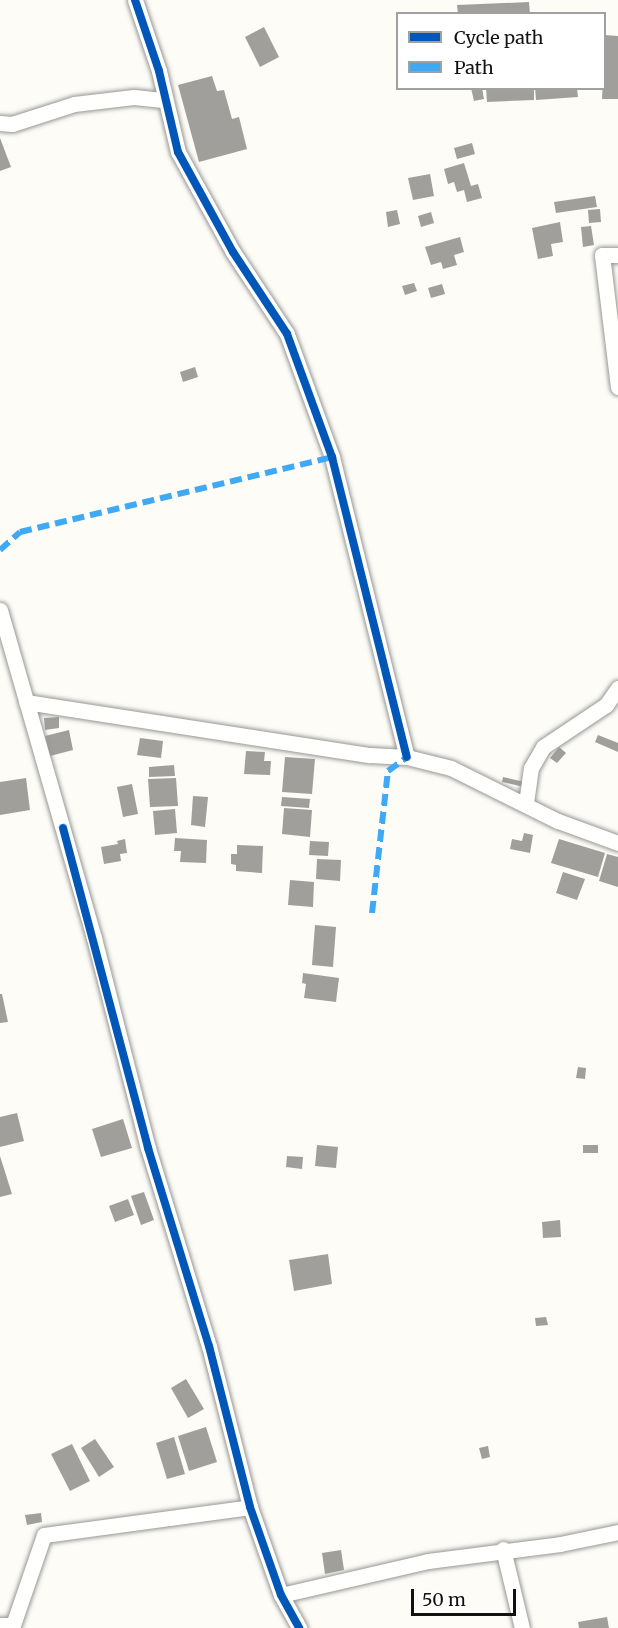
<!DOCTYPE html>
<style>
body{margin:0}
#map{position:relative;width:618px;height:1628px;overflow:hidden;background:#fdfcf7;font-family:Merriweather,serif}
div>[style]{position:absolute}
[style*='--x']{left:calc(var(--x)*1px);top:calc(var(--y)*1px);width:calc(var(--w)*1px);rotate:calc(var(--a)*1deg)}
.building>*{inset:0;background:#a19f9c}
.roads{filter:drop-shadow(0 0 2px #979795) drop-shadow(0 0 2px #979795)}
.minor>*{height:15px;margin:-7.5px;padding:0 7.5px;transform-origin:7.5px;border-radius:7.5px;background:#fffffe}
.quiet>*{height:6px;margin-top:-3px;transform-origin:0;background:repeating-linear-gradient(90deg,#3fa9f5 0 12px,transparent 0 18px)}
.cycleway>*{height:8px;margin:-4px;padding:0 4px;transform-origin:4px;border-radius:4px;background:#0057b8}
span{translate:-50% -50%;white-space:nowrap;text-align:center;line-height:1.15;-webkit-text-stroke:6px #fff;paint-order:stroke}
.legend{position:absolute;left:396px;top:12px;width:210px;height:78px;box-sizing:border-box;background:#fff;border:2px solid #a0a0a0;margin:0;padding:8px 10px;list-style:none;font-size:18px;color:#111}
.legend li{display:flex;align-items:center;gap:12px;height:30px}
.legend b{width:30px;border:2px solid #a0a0a0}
.scale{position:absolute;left:411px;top:1589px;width:105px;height:27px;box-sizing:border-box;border:3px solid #111;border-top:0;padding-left:8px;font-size:18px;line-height:21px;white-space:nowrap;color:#111;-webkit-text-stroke:4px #fff;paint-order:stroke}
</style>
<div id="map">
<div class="building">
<i style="clip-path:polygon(529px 2px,530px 14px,458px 14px,457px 5px)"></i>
<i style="clip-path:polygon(264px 27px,279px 57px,260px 67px,245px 37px)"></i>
<i style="clip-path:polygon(605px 35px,618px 36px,618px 99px,602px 99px)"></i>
<i style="clip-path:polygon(212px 76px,217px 91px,224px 90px,232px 119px,239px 117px,247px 149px,199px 162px,178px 85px)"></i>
<i style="clip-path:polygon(471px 88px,482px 88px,484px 99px,474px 101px)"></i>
<i style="clip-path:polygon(486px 88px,534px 88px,534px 100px,487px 102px)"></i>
<i style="clip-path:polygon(535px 88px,577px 88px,578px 97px,536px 100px)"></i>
<i style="clip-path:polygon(0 138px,11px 167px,0 171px)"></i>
<i style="clip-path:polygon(472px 143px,475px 154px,457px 159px,454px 148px)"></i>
<i style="clip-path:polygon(464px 163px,471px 186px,478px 184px,482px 198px,467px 202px,464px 190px,457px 192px,454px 182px,448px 184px,444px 169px)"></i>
<i style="clip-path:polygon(430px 174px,434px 196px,413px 200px,408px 178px)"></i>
<i style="clip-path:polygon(595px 196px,597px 207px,556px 213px,554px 202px)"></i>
<i style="clip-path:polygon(600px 209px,601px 222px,589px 223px,588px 210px)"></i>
<i style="clip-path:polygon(397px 210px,400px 224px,388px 227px,386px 212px)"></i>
<i style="clip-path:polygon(431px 212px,434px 223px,421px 227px,418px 216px)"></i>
<i style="clip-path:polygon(560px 222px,563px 242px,551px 244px,553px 256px,538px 259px,532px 228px)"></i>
<i style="clip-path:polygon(591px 226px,594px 245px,583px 247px,581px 227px)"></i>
<i style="clip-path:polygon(460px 237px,464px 252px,454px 255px,457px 265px,443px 269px,441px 262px,431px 265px,425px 247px)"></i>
<i style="clip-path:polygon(414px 283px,417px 291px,405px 295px,402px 286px)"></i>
<i style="clip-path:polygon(442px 284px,445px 294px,431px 298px,428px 288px)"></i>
<i style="clip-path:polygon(195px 367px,198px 377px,183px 382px,180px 372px)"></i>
<i style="clip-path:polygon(59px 717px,59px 728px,45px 730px,44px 718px)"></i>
<i style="clip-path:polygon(69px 730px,73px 750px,50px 756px,45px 736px)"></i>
<i style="clip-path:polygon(598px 735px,618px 743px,618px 752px,595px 742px)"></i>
<i style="clip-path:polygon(140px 738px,163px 741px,161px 758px,137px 755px)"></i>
<i style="clip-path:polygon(559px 747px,566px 753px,557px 763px,550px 758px)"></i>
<i style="clip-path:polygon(246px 751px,265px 752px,264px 761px,271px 761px,270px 775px,244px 774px)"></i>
<i style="clip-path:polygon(285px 757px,315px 759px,312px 794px,282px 792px)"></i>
<i style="clip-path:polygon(174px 765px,175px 776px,149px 777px,149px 767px)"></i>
<i style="clip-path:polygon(503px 777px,525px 782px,524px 787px,502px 782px)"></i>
<i style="clip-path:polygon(26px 778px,30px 810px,0 815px,0 782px)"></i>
<i style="clip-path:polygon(176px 778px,178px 806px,150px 807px,148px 779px)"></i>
<i style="clip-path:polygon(132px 784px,138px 814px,123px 817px,117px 787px)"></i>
<i style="clip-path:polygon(193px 796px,208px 797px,205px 827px,191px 825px)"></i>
<i style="clip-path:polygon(282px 797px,310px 799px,309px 808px,281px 806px)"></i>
<i style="clip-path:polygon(284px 808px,312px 810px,310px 837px,282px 834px)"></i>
<i style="clip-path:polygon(175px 809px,177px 833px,155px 835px,153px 811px)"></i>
<i style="clip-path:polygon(524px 833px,533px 835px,530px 853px,510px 849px,512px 839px,522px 841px)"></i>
<i style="clip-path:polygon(175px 838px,207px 840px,206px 863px,180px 862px,181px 851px,174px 851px)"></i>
<i style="clip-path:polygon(125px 839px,127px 853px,120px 854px,121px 861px,104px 864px,101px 847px,118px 844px,117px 841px)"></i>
<i style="clip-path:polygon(559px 839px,605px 853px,598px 877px,551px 863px)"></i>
<i style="clip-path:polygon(310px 841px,329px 842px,328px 856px,309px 855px)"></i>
<i style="clip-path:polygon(237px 845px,263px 846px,262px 873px,236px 871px,236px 865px,231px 864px,231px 854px,237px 854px)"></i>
<i style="clip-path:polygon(607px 854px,618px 857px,618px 887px,599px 881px)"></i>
<i style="clip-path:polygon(317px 859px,341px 860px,340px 881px,316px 879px)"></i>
<i style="clip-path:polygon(563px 872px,585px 879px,577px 900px,556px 893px)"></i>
<i style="clip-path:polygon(290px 880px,314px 882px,313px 907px,288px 905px)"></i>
<i style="clip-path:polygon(315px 925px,336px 927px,333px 967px,312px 965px)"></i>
<i style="clip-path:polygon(303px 973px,339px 978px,336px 1002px,304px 998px,306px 984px,302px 983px)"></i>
<i style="clip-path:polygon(0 994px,2px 994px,8px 1022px,0 1023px)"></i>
<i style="clip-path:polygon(578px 1067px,586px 1068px,585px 1079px,576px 1078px)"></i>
<i style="clip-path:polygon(17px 1113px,24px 1141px,0 1147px,0 1117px)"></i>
<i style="clip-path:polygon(123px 1119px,132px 1148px,101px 1157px,92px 1129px)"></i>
<i style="clip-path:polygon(317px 1145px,338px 1147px,336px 1168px,315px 1166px)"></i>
<i style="clip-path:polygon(583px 1145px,598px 1145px,598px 1153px,583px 1153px)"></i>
<i style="clip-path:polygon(0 1156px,12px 1194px,0 1197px)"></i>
<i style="clip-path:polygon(287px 1156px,303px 1157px,302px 1169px,286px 1167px)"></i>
<i style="clip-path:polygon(144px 1192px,154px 1220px,141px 1225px,131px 1196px)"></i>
<i style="clip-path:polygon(128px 1199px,134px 1215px,115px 1222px,109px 1206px)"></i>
<i style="clip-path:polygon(560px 1220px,561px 1237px,543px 1238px,542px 1222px)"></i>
<i style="clip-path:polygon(328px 1254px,332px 1284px,294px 1291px,289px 1260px)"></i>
<i style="clip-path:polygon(546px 1317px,548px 1325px,536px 1326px,535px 1318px)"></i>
<i style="clip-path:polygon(186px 1379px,204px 1409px,188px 1418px,171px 1388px)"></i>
<i style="clip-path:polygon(206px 1427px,217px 1462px,189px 1471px,178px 1436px)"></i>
<i style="clip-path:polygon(174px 1437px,185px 1474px,167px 1479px,156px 1443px)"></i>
<i style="clip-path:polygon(95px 1439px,114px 1467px,99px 1477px,81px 1448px)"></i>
<i style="clip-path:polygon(72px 1444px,90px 1481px,70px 1491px,51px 1454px)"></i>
<i style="clip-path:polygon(488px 1446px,490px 1457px,482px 1459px,479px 1448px)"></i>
<i style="clip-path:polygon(41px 1513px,42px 1522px,27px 1525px,25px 1515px)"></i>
<i style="clip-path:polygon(341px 1550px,344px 1570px,325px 1574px,322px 1553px)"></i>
<i style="clip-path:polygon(607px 1617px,609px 1628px,579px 1628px,578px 1622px)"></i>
</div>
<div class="roads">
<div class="minor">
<i style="--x:135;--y:0;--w:75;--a:71.3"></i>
<i style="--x:159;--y:71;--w:83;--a:76.8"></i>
<i style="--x:178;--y:152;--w:114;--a:61.2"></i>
<i style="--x:233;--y:252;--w:98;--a:56.6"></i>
<i style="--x:287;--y:334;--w:131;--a:69.9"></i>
<i style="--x:332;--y:457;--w:309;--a:76"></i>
<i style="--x:0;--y:123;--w:12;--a:5"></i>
<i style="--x:12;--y:124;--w:65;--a:-17.9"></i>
<i style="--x:74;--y:104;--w:60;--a:-6.7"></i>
<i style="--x:134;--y:97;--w:31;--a:6"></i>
<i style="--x:618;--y:255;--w:16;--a:180"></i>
<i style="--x:602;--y:255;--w:133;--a:83.1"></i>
<i style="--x:0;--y:610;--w:341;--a:74"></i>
<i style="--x:94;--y:938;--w:217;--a:75.6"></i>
<i style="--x:148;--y:1148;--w:207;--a:72.9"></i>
<i style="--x:209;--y:1346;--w:166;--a:75.7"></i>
<i style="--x:250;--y:1507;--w:93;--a:70.6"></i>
<i style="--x:281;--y:1595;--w:38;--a:61"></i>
<i style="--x:26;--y:702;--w:348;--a:8.8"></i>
<i style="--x:370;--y:755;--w:37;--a:3"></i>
<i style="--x:407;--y:757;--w:45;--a:14"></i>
<i style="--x:451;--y:768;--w:119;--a:26.4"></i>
<i style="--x:558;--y:821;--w:64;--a:20.1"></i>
<i style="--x:526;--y:803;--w:35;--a:-82"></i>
<i style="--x:531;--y:768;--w:24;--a:-60"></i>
<i style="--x:543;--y:747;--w:76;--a:-33.7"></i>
<i style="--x:606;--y:705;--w:21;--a:-55"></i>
<i style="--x:503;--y:1549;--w:81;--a:76.5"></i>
<i style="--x:281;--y:1595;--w:151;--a:-13"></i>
<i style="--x:428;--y:1561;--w:133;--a:-7.3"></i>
<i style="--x:560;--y:1544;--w:59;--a:-11.7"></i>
<i style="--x:0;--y:1625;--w:13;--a:0"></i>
<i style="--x:13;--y:1625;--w:95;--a:-71"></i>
<i style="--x:44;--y:1535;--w:208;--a:-7.7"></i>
</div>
</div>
<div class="quiet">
<i style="--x:0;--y:550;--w:27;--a:-42"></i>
<i style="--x:20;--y:532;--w:321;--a:-13.5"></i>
<i style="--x:372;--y:913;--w:143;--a:-83.6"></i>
<i style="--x:388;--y:771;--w:24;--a:-36"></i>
</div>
<div class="cycleway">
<i style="--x:135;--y:0;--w:75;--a:71.3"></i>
<i style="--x:159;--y:71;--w:83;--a:76.8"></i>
<i style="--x:178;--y:152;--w:114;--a:61.2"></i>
<i style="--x:233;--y:252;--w:98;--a:56.6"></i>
<i style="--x:287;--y:334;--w:131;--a:69.9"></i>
<i style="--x:332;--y:457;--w:309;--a:76"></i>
<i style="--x:63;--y:828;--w:331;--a:75.1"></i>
<i style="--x:148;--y:1148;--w:207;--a:72.9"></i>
<i style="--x:209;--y:1346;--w:166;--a:75.7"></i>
<i style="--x:250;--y:1507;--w:93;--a:70.6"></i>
<i style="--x:281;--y:1595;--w:38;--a:61"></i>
</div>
<ul class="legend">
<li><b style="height:8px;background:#0057b8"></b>Cycle path</li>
<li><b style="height:8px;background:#3fa9f5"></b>Path</li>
</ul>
<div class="scale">50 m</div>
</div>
